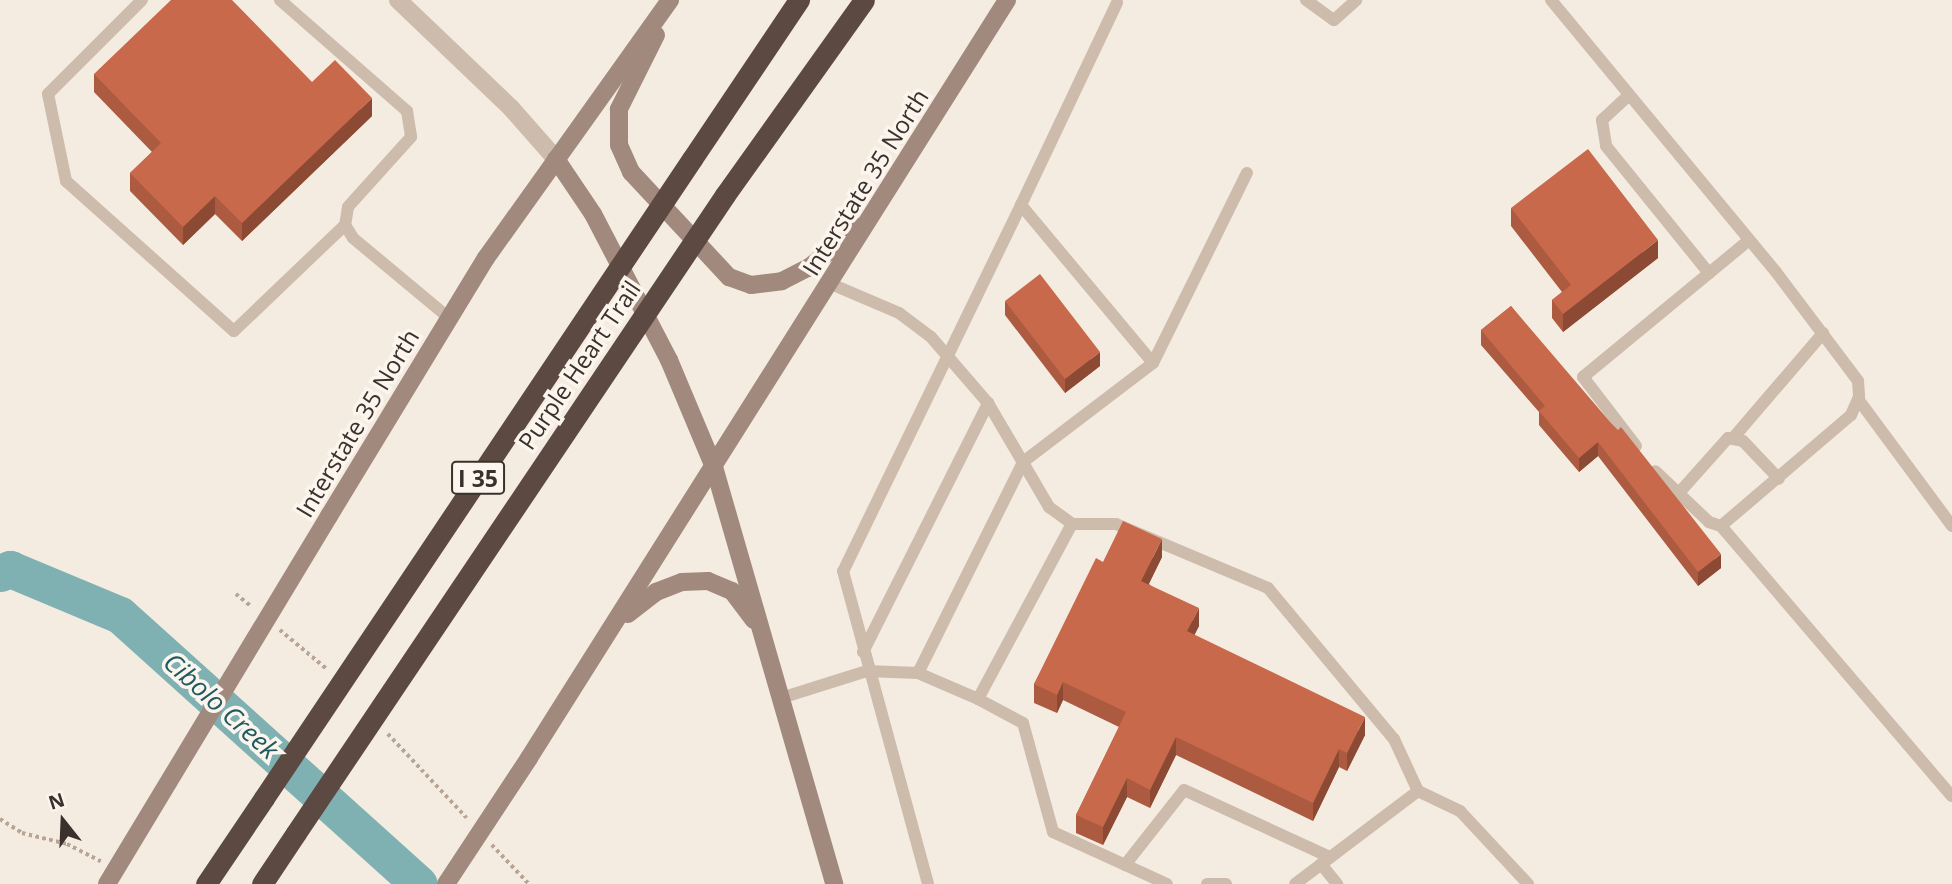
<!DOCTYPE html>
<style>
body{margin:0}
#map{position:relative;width:1952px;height:884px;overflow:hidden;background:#f4ebe1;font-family:"Open Sans",sans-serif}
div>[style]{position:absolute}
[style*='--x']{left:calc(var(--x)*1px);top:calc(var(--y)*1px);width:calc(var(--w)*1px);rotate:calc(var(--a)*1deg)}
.river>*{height:37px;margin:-18.5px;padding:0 18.5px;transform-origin:18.5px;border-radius:18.5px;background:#7fb0b2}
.path>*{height:3.5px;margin-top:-1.75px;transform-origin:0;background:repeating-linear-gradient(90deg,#b9a596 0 3.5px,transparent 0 7px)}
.service>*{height:12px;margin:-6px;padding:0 6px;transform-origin:6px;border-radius:6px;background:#cdbbac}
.minor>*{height:18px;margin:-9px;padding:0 9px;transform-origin:9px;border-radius:9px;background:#cdbbac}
.secondary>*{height:18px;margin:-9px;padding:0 9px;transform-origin:9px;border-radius:9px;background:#a18a7d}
.motorway>*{height:21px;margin:-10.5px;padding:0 10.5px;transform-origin:10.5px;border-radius:10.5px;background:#5c4a42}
.secondary-bridge>*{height:18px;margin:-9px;padding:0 9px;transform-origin:9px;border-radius:9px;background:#a18a7d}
.motorway-bridge>*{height:21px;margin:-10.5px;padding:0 10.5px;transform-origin:10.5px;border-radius:10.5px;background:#5c4a42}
.wall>*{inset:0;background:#ac5a40}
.shaded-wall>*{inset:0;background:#8c4a34}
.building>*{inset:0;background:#c8694b}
span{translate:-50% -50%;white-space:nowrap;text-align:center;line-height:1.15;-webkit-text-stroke:7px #fbf5ee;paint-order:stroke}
.shield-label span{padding:2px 5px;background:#fbf5ee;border:2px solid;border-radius:5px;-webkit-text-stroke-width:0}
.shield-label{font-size:23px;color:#3b302b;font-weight:700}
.street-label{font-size:24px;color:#3b302b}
.water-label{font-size:26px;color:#1f5a5e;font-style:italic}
.north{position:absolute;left:28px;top:786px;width:70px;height:70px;-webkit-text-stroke:5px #fbf5ee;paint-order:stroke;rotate:342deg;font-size:19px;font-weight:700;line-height:28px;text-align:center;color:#3b302b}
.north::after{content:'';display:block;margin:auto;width:24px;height:32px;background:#3b302b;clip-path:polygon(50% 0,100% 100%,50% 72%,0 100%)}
</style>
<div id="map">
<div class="river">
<i style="--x:0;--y:573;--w:11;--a:-22"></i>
<i style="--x:10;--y:569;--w:119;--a:22.7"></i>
<i style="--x:120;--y:615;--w:402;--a:42"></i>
</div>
<div class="path">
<i style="--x:236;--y:594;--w:21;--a:39"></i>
<i style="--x:280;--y:630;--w:62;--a:39.8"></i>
<i style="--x:388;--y:734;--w:115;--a:46.8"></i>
<i style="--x:0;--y:819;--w:26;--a:32"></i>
<i style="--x:22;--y:833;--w:46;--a:13.7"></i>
<i style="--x:67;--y:844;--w:38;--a:27"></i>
<i style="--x:492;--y:845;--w:54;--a:46.5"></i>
</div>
<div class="service">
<i style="--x:142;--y:0;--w:133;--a:135"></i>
<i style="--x:48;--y:94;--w:89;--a:78.3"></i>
<i style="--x:66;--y:181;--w:225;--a:41.8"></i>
<i style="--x:234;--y:331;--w:153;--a:-43.7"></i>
<i style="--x:280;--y:0;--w:169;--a:41.2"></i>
<i style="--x:407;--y:111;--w:26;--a:81"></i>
<i style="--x:411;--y:137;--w:94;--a:132"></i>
<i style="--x:348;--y:207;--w:18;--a:99"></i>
<i style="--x:345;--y:225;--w:15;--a:58"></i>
<i style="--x:353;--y:238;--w:125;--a:39.8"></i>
<i style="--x:1306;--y:0;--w:34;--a:36"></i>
<i style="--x:1334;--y:20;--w:30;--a:-42"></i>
<i style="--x:1551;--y:0;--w:353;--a:50.4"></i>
<i style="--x:1776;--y:272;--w:136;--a:53"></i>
<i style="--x:1858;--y:381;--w:16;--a:86"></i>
<i style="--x:1859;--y:397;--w:20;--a:114"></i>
<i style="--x:1851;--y:415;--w:171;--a:139.5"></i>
<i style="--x:1721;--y:526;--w:13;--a:-162"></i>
<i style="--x:1709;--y:522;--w:74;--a:-136.6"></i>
<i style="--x:1629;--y:95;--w:37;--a:137"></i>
<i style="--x:1602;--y:120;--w:26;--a:81"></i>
<i style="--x:1606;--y:146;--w:164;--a:51"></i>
<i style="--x:1021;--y:205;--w:224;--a:-64.6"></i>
<i style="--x:831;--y:284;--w:74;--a:23.1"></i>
<i style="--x:899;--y:313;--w:40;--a:37"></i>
<i style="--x:931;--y:337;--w:87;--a:49.2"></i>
<i style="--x:988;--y:403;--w:121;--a:59.6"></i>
<i style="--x:1049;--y:507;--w:29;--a:36"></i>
<i style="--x:1072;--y:524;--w:44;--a:0"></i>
<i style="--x:1116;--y:524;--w:165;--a:22.8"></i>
<i style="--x:1268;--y:588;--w:197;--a:50.2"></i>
<i style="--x:1394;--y:739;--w:57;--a:65.2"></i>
<i style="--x:1418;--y:791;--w:154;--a:142.9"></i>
<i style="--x:1153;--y:363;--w:212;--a:-63.7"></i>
<i style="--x:1858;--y:399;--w:158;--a:53.5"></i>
<i style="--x:1734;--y:437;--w:137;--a:-49.4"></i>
<i style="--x:1636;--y:446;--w:87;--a:-127.5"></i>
<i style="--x:1583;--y:377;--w:215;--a:-39.5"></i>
<i style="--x:1678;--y:494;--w:75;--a:-48.2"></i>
<i style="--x:1728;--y:438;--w:15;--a:11"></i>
<i style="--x:1743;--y:441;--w:52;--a:46.5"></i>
<i style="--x:1721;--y:526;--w:355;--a:49.5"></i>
<i style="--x:863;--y:652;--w:279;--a:-63.3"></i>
<i style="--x:918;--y:673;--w:236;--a:-63.5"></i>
<i style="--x:1023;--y:462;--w:163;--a:-37.3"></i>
<i style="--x:1153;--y:363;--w:206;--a:-129.9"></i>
<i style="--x:1021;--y:205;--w:407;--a:115.9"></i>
<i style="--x:843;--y:571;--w:324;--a:74.8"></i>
<i style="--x:781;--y:698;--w:90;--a:-17.4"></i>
<i style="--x:867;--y:671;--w:51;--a:2.2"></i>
<i style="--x:918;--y:673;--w:65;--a:23.4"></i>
<i style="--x:978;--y:699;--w:51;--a:28.1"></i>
<i style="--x:1023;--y:723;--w:113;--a:74.6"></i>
<i style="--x:1053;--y:832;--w:125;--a:24.5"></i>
<i style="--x:978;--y:699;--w:199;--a:-61.8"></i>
<i style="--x:1418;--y:791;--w:47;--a:25.5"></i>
<i style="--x:1460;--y:811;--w:100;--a:47"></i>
<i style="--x:1321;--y:864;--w:26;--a:51"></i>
<i style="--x:1125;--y:865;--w:95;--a:-51.8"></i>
<i style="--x:1184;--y:790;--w:161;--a:24.7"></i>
<i style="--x:1207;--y:884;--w:19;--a:0"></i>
</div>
<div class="minor">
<i style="--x:398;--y:0;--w:156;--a:43.7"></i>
<i style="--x:511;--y:108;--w:68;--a:48.6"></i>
</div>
<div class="secondary">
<i style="--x:656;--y:35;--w:83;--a:116.6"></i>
<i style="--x:619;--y:109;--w:36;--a:90"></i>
<i style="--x:619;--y:145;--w:30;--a:66"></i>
<i style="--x:631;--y:172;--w:144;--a:47"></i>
<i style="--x:729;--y:277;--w:23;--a:20"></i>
<i style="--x:751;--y:285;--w:31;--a:-7"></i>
<i style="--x:782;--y:281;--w:29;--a:-27"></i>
<i style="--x:808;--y:268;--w:68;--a:-37.9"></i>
<i style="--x:556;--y:159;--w:66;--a:56.1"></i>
<i style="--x:593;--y:214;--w:165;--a:62.5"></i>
<i style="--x:669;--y:360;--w:116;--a:67.2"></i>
<i style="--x:714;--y:467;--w:434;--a:73.9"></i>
<i style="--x:329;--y:516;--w:302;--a:-58.7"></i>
<i style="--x:486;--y:258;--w:317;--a:-54.5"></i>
<i style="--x:628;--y:614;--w:36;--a:-38"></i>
<i style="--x:656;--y:592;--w:28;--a:-21"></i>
<i style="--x:682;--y:582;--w:26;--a:-2"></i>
<i style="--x:708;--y:581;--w:26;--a:23"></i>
<i style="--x:732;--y:591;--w:36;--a:53"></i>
<i style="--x:529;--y:758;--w:896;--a:-57.76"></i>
</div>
<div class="motorway">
<i style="--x:692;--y:159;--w:192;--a:-56.1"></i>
<i style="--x:725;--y:195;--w:239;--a:-54.5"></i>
<i style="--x:206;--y:884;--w:104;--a:-56"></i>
<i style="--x:262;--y:884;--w:61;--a:-56.3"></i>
</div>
<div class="secondary-bridge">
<i style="--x:107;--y:884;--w:430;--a:-58.9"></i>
<i style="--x:446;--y:884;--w:151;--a:-56.6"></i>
</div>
<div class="motorway-bridge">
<i style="--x:264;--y:798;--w:769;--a:-56.19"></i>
<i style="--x:296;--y:833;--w:769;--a:-56.08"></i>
</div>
<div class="wall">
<i style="clip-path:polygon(94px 74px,312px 82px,372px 116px,242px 241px,215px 214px,183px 245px,130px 191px,130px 173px,152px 152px,94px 92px)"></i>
<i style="clip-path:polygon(1511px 208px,1658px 258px,1563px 332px,1552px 318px,1552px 300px,1562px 292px,1511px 226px)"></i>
<i style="clip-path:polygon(1005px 301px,1100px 366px,1065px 393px,1005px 315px)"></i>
<i style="clip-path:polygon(1511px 306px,1721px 568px,1698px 586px,1598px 456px,1579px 472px,1539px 425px,1539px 412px,1481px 345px,1481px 330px)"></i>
<i style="clip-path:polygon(1162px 557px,1149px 584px,1199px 626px,1194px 635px,1365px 735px,1347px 771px,1339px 767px,1313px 821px,1176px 755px,1150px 808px,1127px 797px,1103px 845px,1076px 833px,1076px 815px,1119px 727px,1063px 700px,1057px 713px,1034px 703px,1034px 684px,1103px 562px)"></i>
</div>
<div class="shaded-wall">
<i style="clip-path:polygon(372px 98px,372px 116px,242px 241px,242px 223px)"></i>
<i style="clip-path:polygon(215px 196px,215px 214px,183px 245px,183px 227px)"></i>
<i style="clip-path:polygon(1658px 240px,1658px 258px,1563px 332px,1563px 314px)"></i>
<i style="clip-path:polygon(1100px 352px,1100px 366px,1065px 393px,1065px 379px)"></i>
<i style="clip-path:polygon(1598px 442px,1598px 456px,1579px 472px,1579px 458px)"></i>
<i style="clip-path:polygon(1162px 539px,1162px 557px,1141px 599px,1141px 581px)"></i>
<i style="clip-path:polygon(1721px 554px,1721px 568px,1698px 586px,1698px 572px)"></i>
<i style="clip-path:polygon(1199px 608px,1199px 626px,1187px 650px,1187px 631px)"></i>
<i style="clip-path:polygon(1063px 682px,1063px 700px,1057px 713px,1057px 695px)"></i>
<i style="clip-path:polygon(1365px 717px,1365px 735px,1347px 771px,1347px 753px)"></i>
<i style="clip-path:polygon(1176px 737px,1176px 755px,1150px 808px,1150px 790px)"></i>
<i style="clip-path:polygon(1339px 749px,1339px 767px,1313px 821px,1313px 803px)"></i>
<i style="clip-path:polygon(1127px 778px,1127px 797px,1103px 845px,1103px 827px)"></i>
</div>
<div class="building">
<i style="clip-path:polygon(171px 0,232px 0,312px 82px,335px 60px,372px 98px,242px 223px,215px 196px,183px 227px,130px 173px,161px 143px,94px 74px)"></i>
<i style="clip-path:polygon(1588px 149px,1658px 240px,1563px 314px,1552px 300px,1571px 285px,1511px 208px)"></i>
<i style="clip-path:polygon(1040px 274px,1100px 352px,1065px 379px,1005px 301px)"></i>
<i style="clip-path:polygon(1511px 306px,1611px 423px,1618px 430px,1621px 427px,1721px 554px,1698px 572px,1598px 442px,1579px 458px,1539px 411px,1545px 406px,1481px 330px)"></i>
<i style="clip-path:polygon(1123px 521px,1162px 539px,1141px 581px,1199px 608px,1187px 631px,1365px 717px,1347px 753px,1339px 749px,1313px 803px,1176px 737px,1150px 790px,1127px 778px,1103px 827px,1076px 815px,1126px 712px,1063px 682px,1057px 695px,1034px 684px,1096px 558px,1103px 562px)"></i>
</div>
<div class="shield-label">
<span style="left:478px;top:478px">I 35</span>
</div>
<div class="street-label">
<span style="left:865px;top:182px;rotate:-58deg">Interstate 35 North</span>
<span style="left:579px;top:365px;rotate:-56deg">Purple Heart Trail</span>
<span style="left:357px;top:423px;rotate:-59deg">Interstate 35 North</span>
</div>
<div class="water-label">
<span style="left:221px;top:706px;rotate:42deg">Cibolo Creek</span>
</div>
<div class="north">N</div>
</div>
